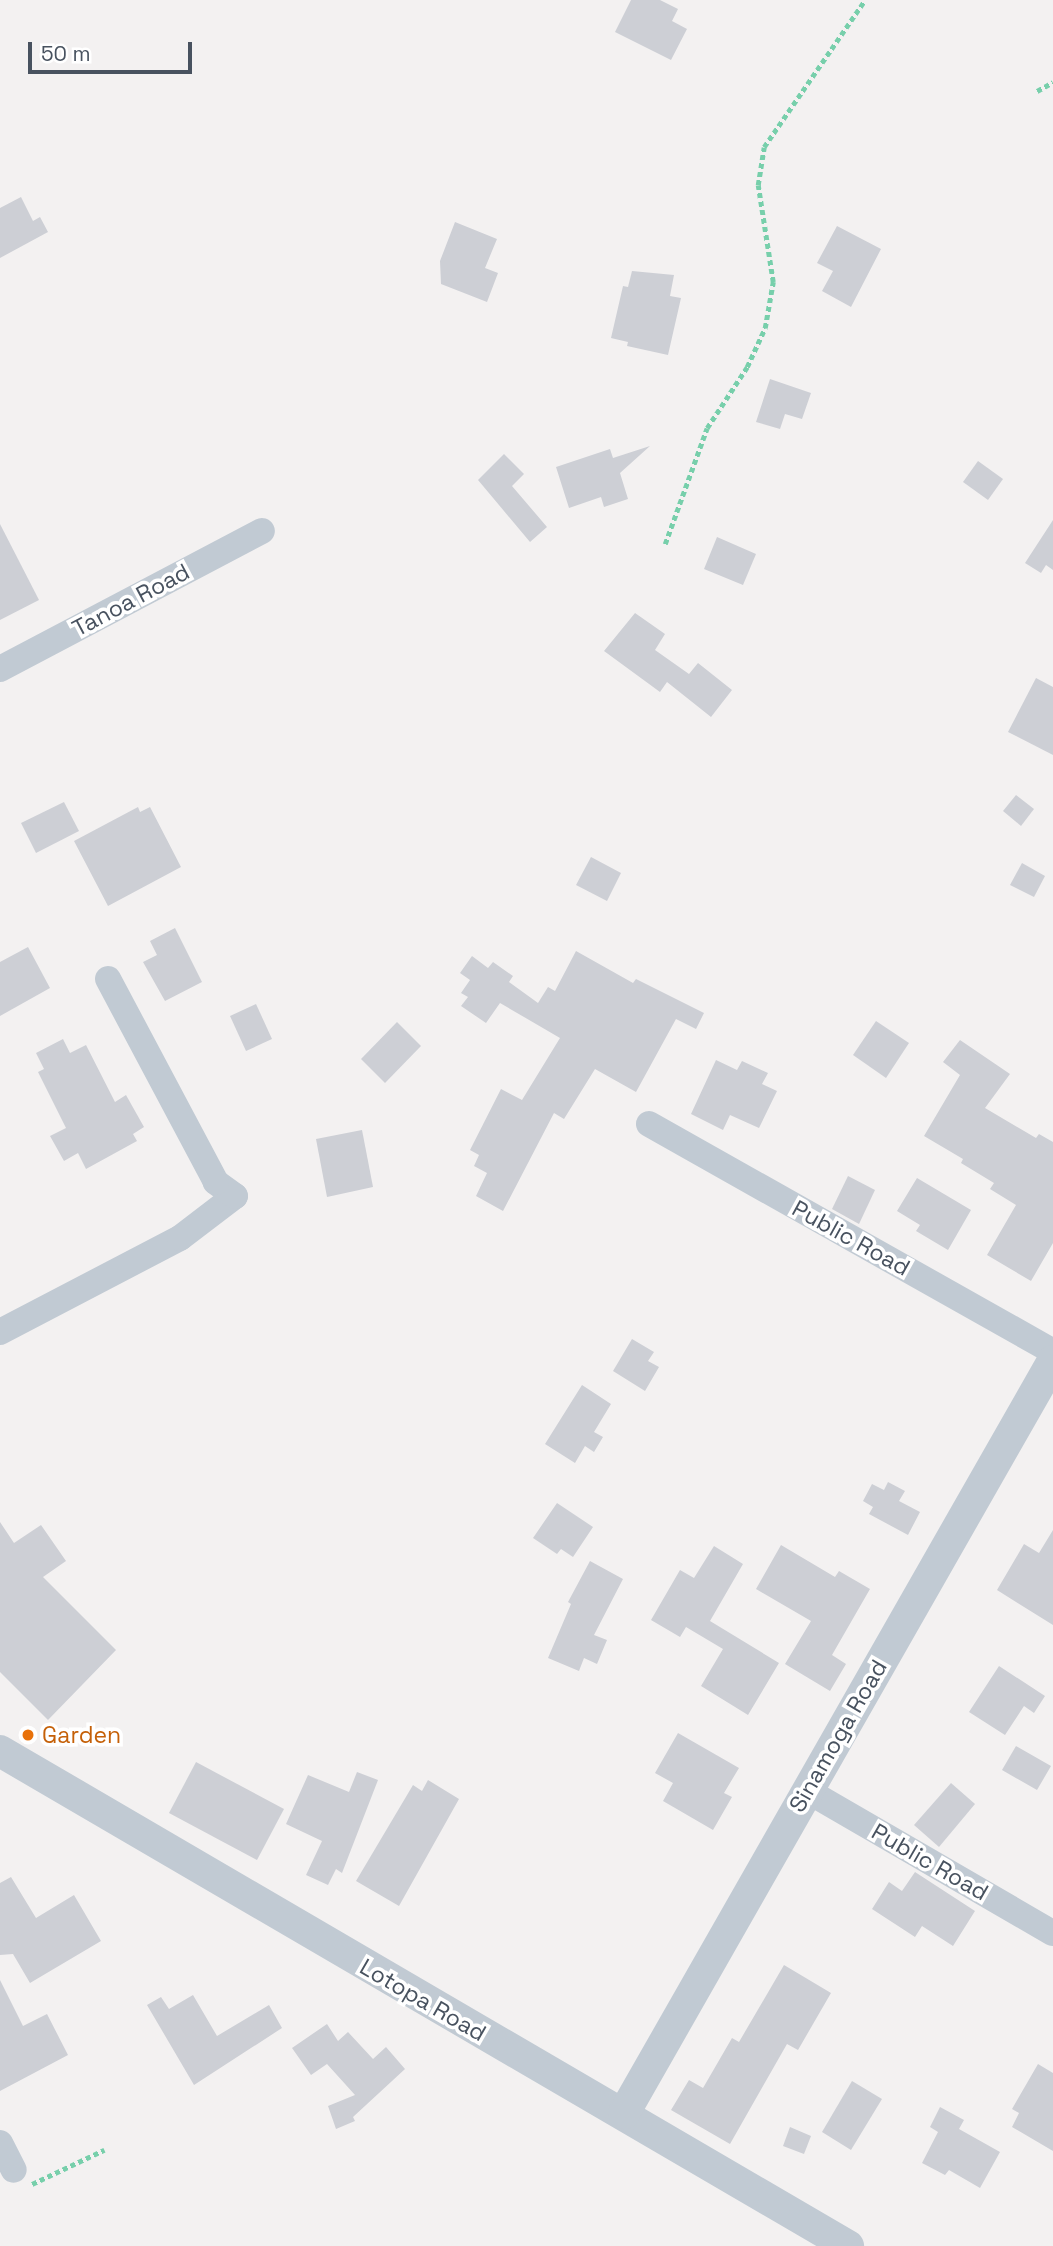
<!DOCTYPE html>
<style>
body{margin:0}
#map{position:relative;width:1053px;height:2246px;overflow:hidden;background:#f3f1f1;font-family:"Space Grotesk",sans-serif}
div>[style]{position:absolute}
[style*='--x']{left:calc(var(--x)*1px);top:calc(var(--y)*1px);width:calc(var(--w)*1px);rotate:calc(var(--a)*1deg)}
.building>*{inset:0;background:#cdcfd5}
.path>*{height:4.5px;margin-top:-2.25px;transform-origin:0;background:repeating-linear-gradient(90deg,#77cfab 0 5px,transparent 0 8.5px)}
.minor>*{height:26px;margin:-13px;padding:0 13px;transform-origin:13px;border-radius:13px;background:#c1cad3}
.tertiary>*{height:32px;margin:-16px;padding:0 16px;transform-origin:16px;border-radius:16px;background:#c1cad3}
.dots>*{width:19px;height:19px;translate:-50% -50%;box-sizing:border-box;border:4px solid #fff;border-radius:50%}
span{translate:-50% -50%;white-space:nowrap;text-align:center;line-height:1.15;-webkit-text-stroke:7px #fff;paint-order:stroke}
.street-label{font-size:23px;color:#48525f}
.food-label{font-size:23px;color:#c56008}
.left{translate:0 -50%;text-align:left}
.scale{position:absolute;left:28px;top:42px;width:164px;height:32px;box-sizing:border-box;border:4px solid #48525f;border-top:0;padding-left:9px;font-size:21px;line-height:24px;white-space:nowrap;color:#48525f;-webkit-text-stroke:5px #fff;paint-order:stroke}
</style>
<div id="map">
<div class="building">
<i style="clip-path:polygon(631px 0,660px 0,678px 9px,672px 21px,687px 29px,671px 60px,615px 32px)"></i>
<i style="clip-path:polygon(21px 197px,33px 221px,40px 217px,48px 232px,0 258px,0 208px)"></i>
<i style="clip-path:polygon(455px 222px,497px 239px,485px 268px,498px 273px,487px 302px,441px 284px,440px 261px)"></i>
<i style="clip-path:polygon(837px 226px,881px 249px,851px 307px,822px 291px,833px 271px,817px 263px)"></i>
<i style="clip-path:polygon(632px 271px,674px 275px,670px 296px,681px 298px,668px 355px,627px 346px,628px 342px,611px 338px,623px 286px,628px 287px)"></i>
<i style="clip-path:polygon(770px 379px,811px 393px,802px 419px,785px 414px,780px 429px,756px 422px)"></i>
<i style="clip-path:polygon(650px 446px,620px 473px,628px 499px,604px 507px,601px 497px,569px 508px,556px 467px,610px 449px,613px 458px)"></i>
<i style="clip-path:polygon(504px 454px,524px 474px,512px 486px,547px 527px,530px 542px,478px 480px)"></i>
<i style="clip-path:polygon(978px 461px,1003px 479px,988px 500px,963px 482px)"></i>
<i style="clip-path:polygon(1053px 520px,1053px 570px,1046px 565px,1041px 573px,1025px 563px)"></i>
<i style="clip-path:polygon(0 524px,39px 600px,0 620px)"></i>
<i style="clip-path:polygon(717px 537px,756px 554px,743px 585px,704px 569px)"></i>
<i style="clip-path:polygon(635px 613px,665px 634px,655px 650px,689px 674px,698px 663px,732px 690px,711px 717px,667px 682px,660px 692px,604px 651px)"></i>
<i style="clip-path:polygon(1036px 678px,1053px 687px,1053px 755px,1008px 732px)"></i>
<i style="clip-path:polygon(1016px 795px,1034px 809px,1021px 826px,1003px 811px)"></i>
<i style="clip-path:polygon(64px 802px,79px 831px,36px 853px,21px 823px)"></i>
<i style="clip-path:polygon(138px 807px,140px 812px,150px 807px,181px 867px,108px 906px,74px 841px)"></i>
<i style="clip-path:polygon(591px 857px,621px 873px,607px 901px,576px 885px)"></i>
<i style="clip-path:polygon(1022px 863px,1045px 876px,1034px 897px,1010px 885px)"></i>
<i style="clip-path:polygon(175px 928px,202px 982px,165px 1001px,143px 962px,157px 955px,150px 941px)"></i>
<i style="clip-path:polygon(28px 947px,50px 988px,0 1016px,0 962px)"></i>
<i style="clip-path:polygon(576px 951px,633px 983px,636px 979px,704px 1013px,696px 1029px,676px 1019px,636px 1092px,595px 1069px,564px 1119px,554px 1113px,503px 1211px,476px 1196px,487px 1173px,474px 1166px,479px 1155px,470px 1150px,501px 1089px,522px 1100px,560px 1038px,500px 1003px,486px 1023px,461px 1006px,468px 997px,461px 993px,470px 980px,460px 973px,472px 956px,488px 968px,493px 962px,513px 976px,509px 982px,538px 1003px,548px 987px,555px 991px)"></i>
<i style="clip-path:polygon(256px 1004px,272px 1039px,246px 1051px,230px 1016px)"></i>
<i style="clip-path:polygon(876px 1021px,909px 1043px,886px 1078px,853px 1055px)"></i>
<i style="clip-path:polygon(397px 1022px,421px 1046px,385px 1083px,361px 1059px)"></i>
<i style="clip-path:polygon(63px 1039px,70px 1053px,86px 1045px,115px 1102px,126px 1095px,144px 1127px,133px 1134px,137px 1141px,86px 1169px,78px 1153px,64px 1161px,50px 1136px,66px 1128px,38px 1072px,44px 1069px,36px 1053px)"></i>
<i style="clip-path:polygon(960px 1040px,1010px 1074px,985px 1108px,1036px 1138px,1039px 1134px,1053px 1142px,1053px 1243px,1031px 1281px,987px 1255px,1016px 1205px,990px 1189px,994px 1183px,961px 1163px,963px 1159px,924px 1136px,960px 1075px,943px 1062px)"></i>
<i style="clip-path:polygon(716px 1060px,737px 1070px,742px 1061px,768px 1073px,762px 1084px,777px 1091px,759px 1128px,730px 1115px,723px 1130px,691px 1114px)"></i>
<i style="clip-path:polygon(362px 1130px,373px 1187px,327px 1197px,316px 1139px)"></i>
<i style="clip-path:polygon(848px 1176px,875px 1190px,859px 1224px,832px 1209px)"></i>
<i style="clip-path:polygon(917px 1178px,971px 1210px,948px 1250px,916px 1231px,920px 1225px,897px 1211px)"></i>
<i style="clip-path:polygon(632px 1339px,654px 1352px,648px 1361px,659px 1367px,645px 1391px,613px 1371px)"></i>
<i style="clip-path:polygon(582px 1385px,611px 1404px,594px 1432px,603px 1437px,594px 1452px,585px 1446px,575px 1463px,545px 1444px)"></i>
<i style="clip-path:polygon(888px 1482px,905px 1491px,899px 1501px,920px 1512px,908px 1535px,869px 1514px,873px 1507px,863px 1501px,872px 1484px,884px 1490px)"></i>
<i style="clip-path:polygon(557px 1503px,593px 1527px,573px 1557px,561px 1549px,557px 1554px,533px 1538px)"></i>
<i style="clip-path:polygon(0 1522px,14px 1543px,41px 1525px,66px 1561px,43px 1577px,116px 1650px,48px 1720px,0 1672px)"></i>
<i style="clip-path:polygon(1053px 1530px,1053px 1625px,997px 1590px,1024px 1544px,1039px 1553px)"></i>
<i style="clip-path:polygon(781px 1545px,835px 1577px,839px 1571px,870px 1589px,832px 1655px,846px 1664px,830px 1691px,785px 1664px,811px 1621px,756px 1589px)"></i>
<i style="clip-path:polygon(714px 1546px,743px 1564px,710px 1621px,779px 1663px,748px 1715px,701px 1686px,723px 1649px,686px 1627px,680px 1637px,651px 1620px,680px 1570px,694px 1578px)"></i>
<i style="clip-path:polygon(590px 1561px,623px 1579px,594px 1635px,607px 1640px,597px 1664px,584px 1658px,579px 1671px,548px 1658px,571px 1604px,568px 1602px)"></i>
<i style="clip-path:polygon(999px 1666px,1045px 1696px,1034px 1713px,1024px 1706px,1005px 1735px,969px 1712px)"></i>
<i style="clip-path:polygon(678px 1733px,739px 1768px,724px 1793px,732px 1797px,713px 1830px,663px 1801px,673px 1783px,655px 1773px)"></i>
<i style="clip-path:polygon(1016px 1746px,1051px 1766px,1037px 1790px,1002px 1770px)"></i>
<i style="clip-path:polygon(196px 1762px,284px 1809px,257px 1860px,169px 1813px)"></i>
<i style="clip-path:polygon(357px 1772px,378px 1780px,342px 1873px,336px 1869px,328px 1885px,306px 1875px,322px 1841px,286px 1824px,308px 1775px,349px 1792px)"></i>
<i style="clip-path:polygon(428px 1780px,459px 1799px,399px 1906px,356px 1881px,413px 1785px,422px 1791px)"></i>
<i style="clip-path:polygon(951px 1783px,975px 1804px,939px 1847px,914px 1825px)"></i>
<i style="clip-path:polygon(915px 1872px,975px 1911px,953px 1946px,922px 1926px,915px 1937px,872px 1909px,889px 1882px,902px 1891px)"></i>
<i style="clip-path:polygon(11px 1877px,36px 1918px,74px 1895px,101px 1941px,30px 1983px,13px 1954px,0 1955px,0 1883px)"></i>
<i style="clip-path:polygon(784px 1965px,831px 1993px,798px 2050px,787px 2044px,730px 2144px,671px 2110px,689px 2080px,703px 2088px,732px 2038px,739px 2042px)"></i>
<i style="clip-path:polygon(0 1980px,23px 2026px,47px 2014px,68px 2055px,0 2091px)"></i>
<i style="clip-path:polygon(193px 1995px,217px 2036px,269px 2005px,282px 2028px,194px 2085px,147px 2005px,161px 1997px,169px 2009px)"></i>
<i style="clip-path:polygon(327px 2024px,338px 2041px,348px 2032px,373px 2059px,386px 2047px,405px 2069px,353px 2117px,355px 2121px,336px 2129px,328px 2106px,355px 2095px,327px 2064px,311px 2075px,292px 2048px)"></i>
<i style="clip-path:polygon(1038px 2064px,1053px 2073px,1053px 2151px,1012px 2127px,1019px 2113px,1012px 2109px)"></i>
<i style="clip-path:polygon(852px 2081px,882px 2099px,851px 2150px,822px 2132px)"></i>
<i style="clip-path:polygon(940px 2107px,964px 2120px,959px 2129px,1000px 2152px,980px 2188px,949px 2170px,945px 2175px,922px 2163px,938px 2132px,930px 2127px)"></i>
<i style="clip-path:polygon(790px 2127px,811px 2136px,804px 2154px,783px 2146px)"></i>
</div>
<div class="path">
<i style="--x:1037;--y:91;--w:18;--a:-29"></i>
<i style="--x:665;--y:544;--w:123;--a:-70.1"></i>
<i style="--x:707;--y:428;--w:73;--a:-56.7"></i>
<i style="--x:747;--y:367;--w:43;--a:-65.2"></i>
<i style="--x:765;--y:328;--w:47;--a:-80.1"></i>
<i style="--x:773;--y:282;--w:98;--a:-98.8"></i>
<i style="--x:758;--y:185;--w:38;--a:-81"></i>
<i style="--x:764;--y:147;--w:178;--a:-55.5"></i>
<i style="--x:32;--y:2184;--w:80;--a:-25.3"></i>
</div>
<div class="minor">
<i style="--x:0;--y:669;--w:296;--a:-27.8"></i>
<i style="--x:649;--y:1124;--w:464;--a:29.4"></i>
<i style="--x:0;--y:1332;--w:203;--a:-27.6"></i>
<i style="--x:180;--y:1238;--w:69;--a:-37.4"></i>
<i style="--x:235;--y:1196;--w:24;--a:-144"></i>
<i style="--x:216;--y:1182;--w:230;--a:-118"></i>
<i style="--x:806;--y:1790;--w:285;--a:30.1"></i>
<i style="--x:0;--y:2143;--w:30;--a:63"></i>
</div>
<div class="tertiary">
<i style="--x:0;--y:1751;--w:982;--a:30.27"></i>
<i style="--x:624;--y:2113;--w:866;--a:-60.3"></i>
</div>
<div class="dots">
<i style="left:28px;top:1735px;background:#e8710a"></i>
</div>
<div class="street-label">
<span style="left:131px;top:600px;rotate:-28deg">Tanoa Road</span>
<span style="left:851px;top:1238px;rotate:29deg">Public Road</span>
<span style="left:838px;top:1736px;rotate:-60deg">Sinamoga Road</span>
<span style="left:930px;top:1862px;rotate:30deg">Public Road</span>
<span style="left:423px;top:2000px;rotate:30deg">Lotopa Road</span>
</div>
<div class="food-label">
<span class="left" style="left:42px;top:1735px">Garden</span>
</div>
<div class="scale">50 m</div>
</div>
